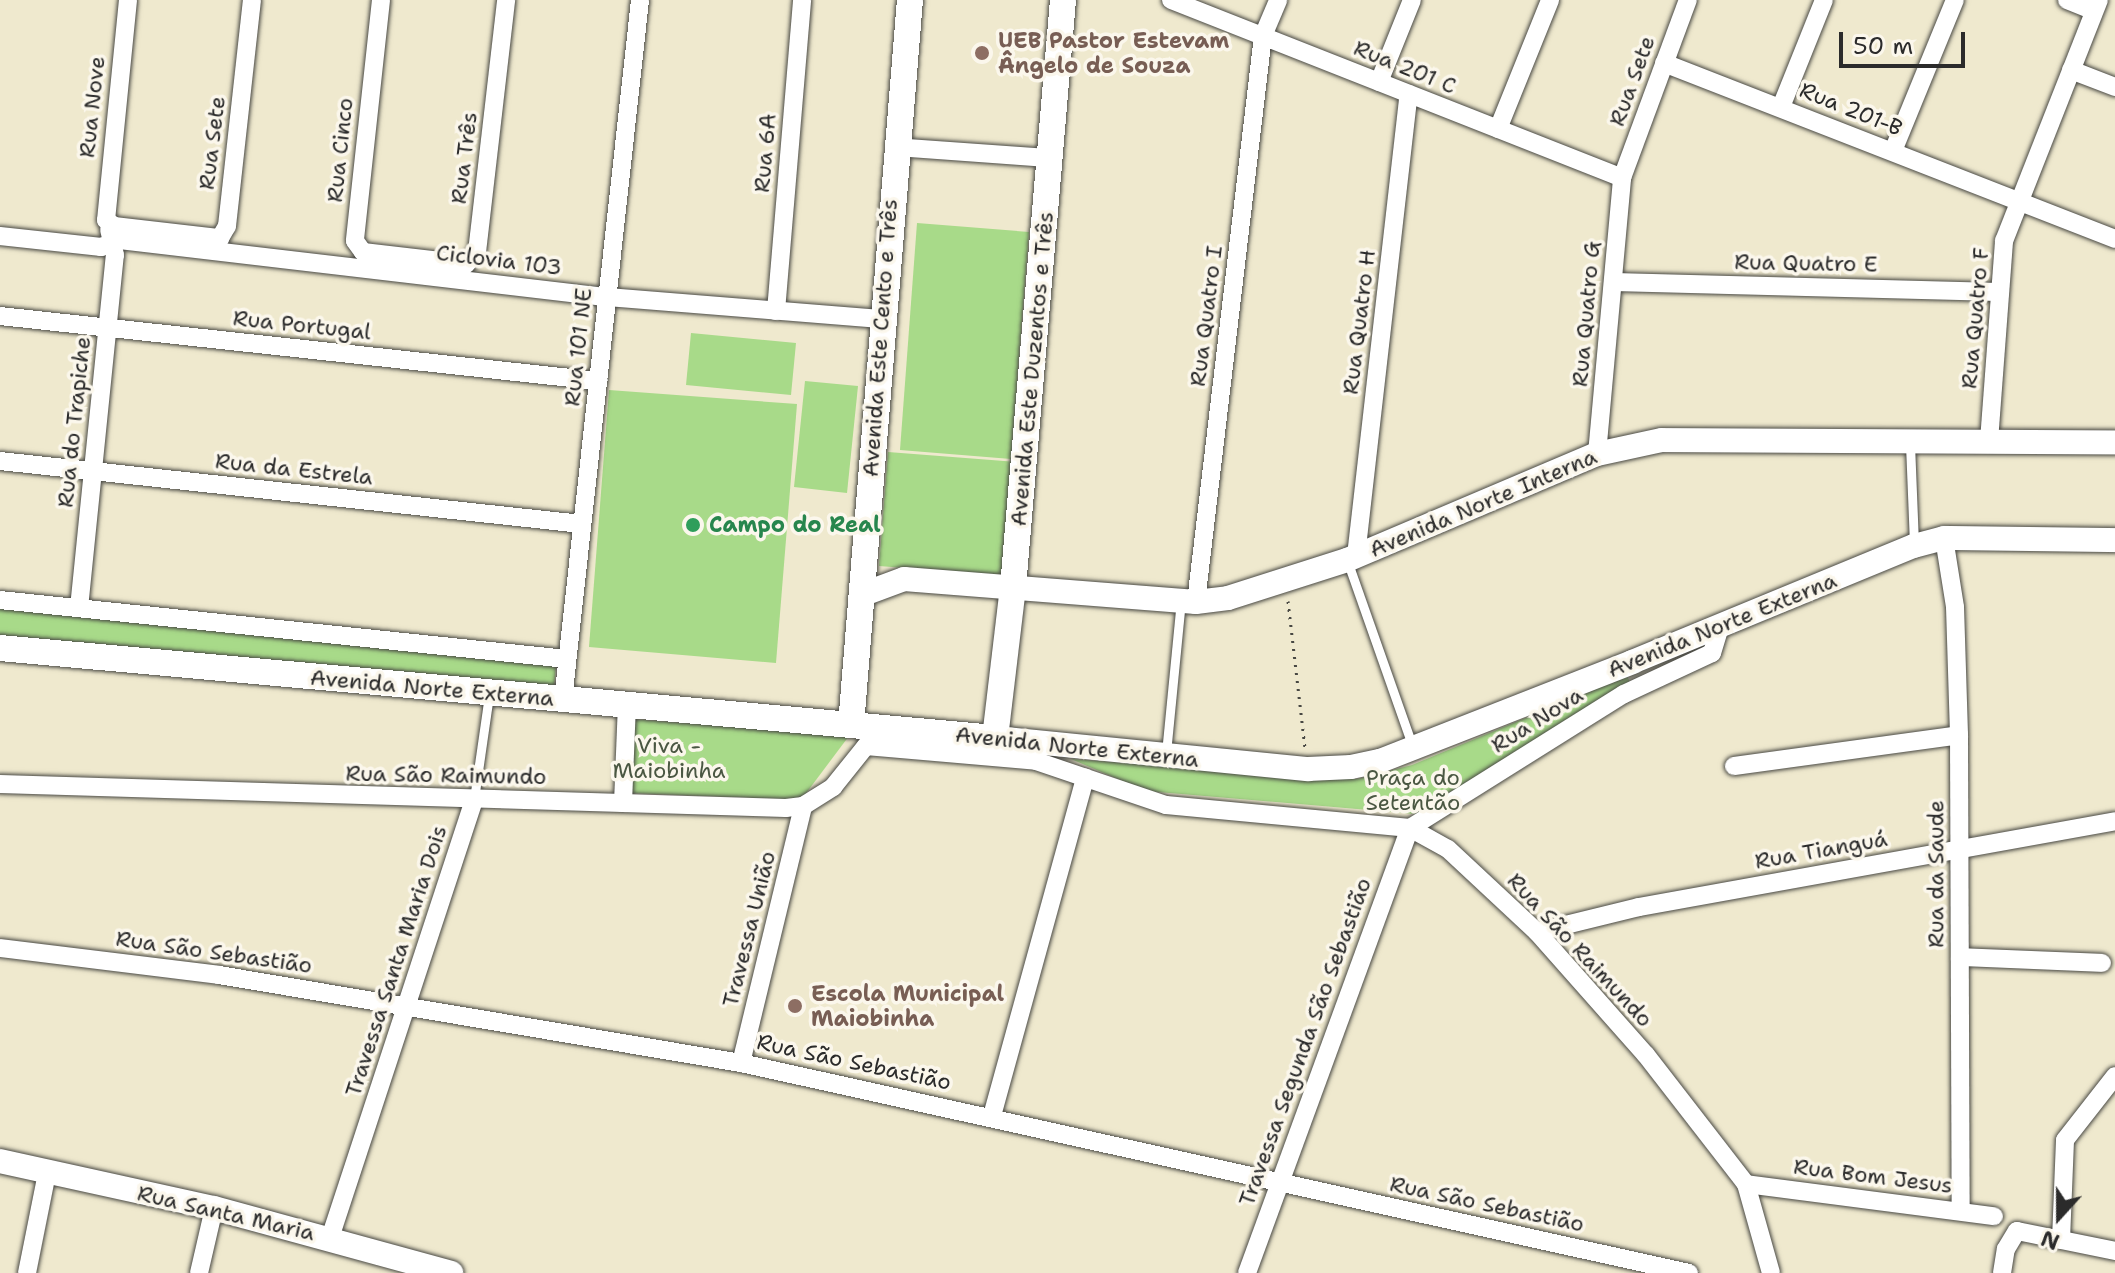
<!DOCTYPE html>
<meta charset="utf-8">
<style>
body{margin:0}
#map{position:relative;width:2115px;height:1273px;overflow:hidden;background:#efe9ce;font-family:"Shantell Sans",sans-serif}
div>[style]{position:absolute}
[style*='--x']{left:calc(var(--x)*1px);top:calc(var(--y)*1px);width:calc(var(--w)*1px);rotate:calc(var(--a)*1deg)}
.green>*{inset:0;background:#a8da89}
.path>*{height:3px;margin-top:-1.5px;transform-origin:0;background:repeating-linear-gradient(90deg,#484843 0 2px,transparent 0 8px)}
.roads{filter:drop-shadow(0 0 2px #484843) drop-shadow(0 0 2px #484843)}
.service>*{height:9px;margin:-4.5px;padding:0 4.5px;transform-origin:4.5px;border-radius:4.5px;background:#fff}
.minor>*{height:18px;margin:-9px;padding:0 9px;transform-origin:9px;border-radius:9px;background:#fff}
.tertiary>*{height:24px;margin:-12px;padding:0 12px;transform-origin:12px;border-radius:12px;background:#fff}
.secondary>*{height:26px;margin:-13px;padding:0 13px;transform-origin:13px;border-radius:13px;background:#fff}
.dots>*{width:22px;height:22px;translate:-50% -50%;box-sizing:border-box;border:4px solid #fbf7ec;border-radius:50%}
span{translate:-50% -50%;white-space:nowrap;text-align:center;line-height:1.15;-webkit-text-stroke:7px #fbf7ec;paint-order:stroke}
.education-label{font-size:22px;color:#785e54;font-weight:700}
.left{translate:0 -50%;text-align:left}
.street-label{font-size:22px;color:#2b2b2b}
.leisure-label{font-size:22px;color:#27864d;font-weight:700}
.park-label{font-size:22px;color:#4a5742}
.north{position:absolute;left:2019px;top:1177px;width:80px;height:80px;-webkit-text-stroke:6px #fbf7ec;paint-order:stroke;rotate:201deg;font-size:22px;font-weight:700;line-height:32px;text-align:center;color:#2b2b2b}
.north::after{content:'';display:block;margin:auto;width:28px;height:36px;background:#2b2b2b;clip-path:polygon(50% 0,100% 100%,50% 72%,0 100%)}
.scale{position:absolute;left:1839px;top:32px;width:126px;height:36px;box-sizing:border-box;border:4px solid #2b2b2b;border-top:0;padding-left:10px;font-size:24px;line-height:28px;white-space:nowrap;color:#2b2b2b;-webkit-text-stroke:6px #fbf7ec;paint-order:stroke}
</style>
<div id="map">
<div class="green">
<i style="clip-path:polygon(917px 223px,1029px 232px,1011px 459px,900px 450px)"></i>
<i style="clip-path:polygon(691px 333px,796px 343px,791px 395px,686px 385px)"></i>
<i style="clip-path:polygon(805px 381px,858px 386px,847px 493px,794px 487px)"></i>
<i style="clip-path:polygon(609px 390px,797px 404px,776px 663px,589px 647px)"></i>
<i style="clip-path:polygon(888px 452px,1017px 462px,1009px 576px,879px 566px)"></i>
<i style="clip-path:polygon(0 608px,556px 664px,554px 689px,0 638px)"></i>
<i style="clip-path:polygon(1627px 676px,1630px 682px,1415px 814px,1146px 791px,1071px 759px,1357px 779px,1412px 765px)"></i>
<i style="clip-path:polygon(632px 719px,849px 736px,801px 800px,629px 793px)"></i>
</div>
<div class="path">
<i style="--x:1288;--y:601;--w:148;--a:83.4"></i>
</div>
<div class="roads">
<div class="service">
<i style="--x:1910;--y:444;--w:101;--a:87.7"></i>
<i style="--x:1348;--y:563;--w:193;--a:70.6"></i>
<i style="--x:1166;--y:753;--w:153;--a:-84.4"></i>
<i style="--x:474;--y:799;--w:105;--a:-81.8"></i>
</div>
<div class="minor">
<i style="--x:128;--y:0;--w:221;--a:95.7"></i>
<i style="--x:106;--y:220;--w:10;--a:37"></i>
<i style="--x:114;--y:226;--w:107;--a:6.5"></i>
<i style="--x:220;--y:238;--w:14;--a:-60"></i>
<i style="--x:227;--y:226;--w:227;--a:-83.7"></i>
<i style="--x:381;--y:0;--w:242;--a:96.2"></i>
<i style="--x:355;--y:241;--w:14;--a:54"></i>
<i style="--x:363;--y:252;--w:104;--a:6.6"></i>
<i style="--x:466;--y:264;--w:16;--a:-47"></i>
<i style="--x:477;--y:252;--w:254;--a:-83.4"></i>
<i style="--x:1171;--y:0;--w:485;--a:21.5"></i>
<i style="--x:2067;--y:0;--w:29;--a:22"></i>
<i style="--x:1664;--y:63;--w:484;--a:21.3"></i>
<i style="--x:2071;--y:70;--w:47;--a:21.1"></i>
<i style="--x:1379;--y:82;--w:88;--a:-68.1"></i>
<i style="--x:1781;--y:107;--w:115;--a:-68.1"></i>
<i style="--x:1498;--y:129;--w:139;--a:-68"></i>
<i style="--x:895;--y:147;--w:155;--a:4.1"></i>
<i style="--x:1893;--y:151;--w:163;--a:-67.7"></i>
<i style="--x:0;--y:236;--w:102;--a:6.2"></i>
<i style="--x:101;--y:247;--w:20;--a:-20"></i>
<i style="--x:120;--y:240;--w:490;--a:6.7"></i>
<i style="--x:607;--y:297;--w:275;--a:4.6"></i>
<i style="--x:1613;--y:282;--w:386;--a:1.5"></i>
<i style="--x:776;--y:311;--w:312;--a:-85.2"></i>
<i style="--x:0;--y:316;--w:602;--a:6.2"></i>
<i style="--x:1989;--y:441;--w:201;--a:-85.7"></i>
<i style="--x:2004;--y:241;--w:259;--a:-68.5"></i>
<i style="--x:1597;--y:454;--w:277;--a:-84.8"></i>
<i style="--x:1622;--y:178;--w:190;--a:-69.7"></i>
<i style="--x:0;--y:461;--w:585;--a:6.18"></i>
<i style="--x:1944;--y:538;--w:70;--a:80.9"></i>
<i style="--x:1955;--y:607;--w:128;--a:88.2"></i>
<i style="--x:1959;--y:735;--w:476;--a:89.8"></i>
<i style="--x:1356;--y:556;--w:465;--a:-83.5"></i>
<i style="--x:0;--y:600;--w:570;--a:5.94"></i>
<i style="--x:1196;--y:602;--w:570;--a:-83.25"></i>
<i style="--x:1263;--y:36;--w:39;--a:-67"></i>
<i style="--x:79;--y:608;--w:355;--a:-84.2"></i>
<i style="--x:115;--y:255;--w:26;--a:-103"></i>
<i style="--x:563;--y:700;--w:704;--a:-83.72"></i>
<i style="--x:1734;--y:766;--w:227;--a:-7.8"></i>
<i style="--x:0;--y:784;--w:786;--a:1.75"></i>
<i style="--x:786;--y:808;--w:17;--a:-7"></i>
<i style="--x:803;--y:806;--w:36;--a:-32"></i>
<i style="--x:833;--y:787;--w:53;--a:-51.2"></i>
<i style="--x:866;--y:746;--w:171;--a:5"></i>
<i style="--x:1036;--y:761;--w:137;--a:18.7"></i>
<i style="--x:1166;--y:805;--w:245;--a:5.4"></i>
<i style="--x:1410;--y:828;--w:43;--a:28.9"></i>
<i style="--x:1448;--y:849;--w:122;--a:43"></i>
<i style="--x:1537;--y:932;--w:164;--a:48.5"></i>
<i style="--x:1646;--y:1055;--w:163;--a:52.2"></i>
<i style="--x:1746;--y:1184;--w:92;--a:74.3"></i>
<i style="--x:623;--y:803;--w:98;--a:-87.7"></i>
<i style="--x:1410;--y:828;--w:252;--a:-32.1"></i>
<i style="--x:1624;--y:694;--w:97;--a:-25"></i>
<i style="--x:1712;--y:653;--w:28;--a:-73"></i>
<i style="--x:1537;--y:932;--w:105;--a:-13.8"></i>
<i style="--x:1639;--y:907;--w:484;--a:-10.2"></i>
<i style="--x:0;--y:948;--w:221;--a:7"></i>
<i style="--x:219;--y:975;--w:529;--a:9.57"></i>
<i style="--x:741;--y:1063;--w:971;--a:12.49"></i>
<i style="--x:1960;--y:957;--w:142;--a:2.4"></i>
<i style="--x:741;--y:1063;--w:264;--a:-76.4"></i>
<i style="--x:992;--y:1116;--w:351;--a:-74.6"></i>
<i style="--x:1746;--y:1184;--w:250;--a:7.4"></i>
<i style="--x:330;--y:1238;--w:462;--a:-71.8"></i>
<i style="--x:2061;--y:1240;--w:100;--a:-87.7"></i>
<i style="--x:2065;--y:1140;--w:81;--a:-52"></i>
<i style="--x:27;--y:1273;--w:102;--a:-78.7"></i>
<i style="--x:199;--y:1273;--w:67;--a:-77"></i>
<i style="--x:1247;--y:1273;--w:474;--a:-69.9"></i>
<i style="--x:2002;--y:1273;--w:24;--a:-81"></i>
<i style="--x:2006;--y:1249;--w:21;--a:-59"></i>
<i style="--x:2017;--y:1231;--w:100;--a:11.5"></i>
</div>
<div class="tertiary">
<i style="--x:861;--y:595;--w:46;--a:-20.4"></i>
<i style="--x:904;--y:579;--w:293;--a:4.5"></i>
<i style="--x:1196;--y:602;--w:32;--a:-7"></i>
<i style="--x:1228;--y:598;--w:125;--a:-17.7"></i>
<i style="--x:1347;--y:560;--w:272;--a:-23"></i>
<i style="--x:1597;--y:454;--w:66;--a:-12.2"></i>
<i style="--x:1662;--y:440;--w:453;--a:0.3"></i>
<i style="--x:995;--y:738;--w:315;--a:5.7"></i>
<i style="--x:1308;--y:769;--w:43;--a:-2.7"></i>
<i style="--x:1351;--y:767;--w:30;--a:-12"></i>
<i style="--x:1380;--y:761;--w:271;--a:-21.4"></i>
<i style="--x:1632;--y:662;--w:305;--a:-22.4"></i>
<i style="--x:1914;--y:546;--w:31;--a:-15"></i>
<i style="--x:1944;--y:538;--w:171;--a:0.7"></i>
<i style="--x:0;--y:1161;--w:219;--a:12.4"></i>
<i style="--x:214;--y:1208;--w:246;--a:15.3"></i>
</div>
<div class="secondary">
<i style="--x:0;--y:648;--w:999;--a:5.17"></i>
<i style="--x:995;--y:738;--w:152;--a:-83.2"></i>
<i style="--x:1013;--y:587;--w:589;--a:-85.13"></i>
<i style="--x:851;--y:725;--w:727;--a:-85.35"></i>
</div>
</div>
<div class="dots">
<i style="left:982px;top:53px;background:#8d6e63"></i>
<i style="left:693px;top:525px;background:#2e9e5b"></i>
<i style="left:795px;top:1006px;background:#8d6e63"></i>
</div>
<div class="education-label">
<span class="left" style="left:998px;top:53px">UEB Pastor Estevam<br>Ângelo de Souza</span>
<span class="left" style="left:811px;top:1006px">Escola Municipal<br>Maiobinha</span>
</div>
<div class="street-label">
<span style="left:1405px;top:67px;rotate:22deg">Rua 201 C</span>
<span style="left:1632px;top:81px;rotate:-70deg">Rua Sete</span>
<span style="left:92px;top:107px;rotate:-84deg">Rua Nove</span>
<span style="left:1851px;top:109px;rotate:22deg">Rua 201-B</span>
<span style="left:212px;top:143px;rotate:-83deg">Rua Sete</span>
<span style="left:340px;top:150px;rotate:-84deg">Rua Cinco</span>
<span style="left:765px;top:153px;rotate:-85deg">Rua 6A</span>
<span style="left:464px;top:158px;rotate:-83deg">Rua Três</span>
<span style="left:499px;top:260px;rotate:7deg">Ciclovia 103</span>
<span style="left:1806px;top:263px;rotate:1deg">Rua Quatro E</span>
<span style="left:1586px;top:314px;rotate:-85deg">Rua Quatro G</span>
<span style="left:1206px;top:316px;rotate:-83deg">Rua Quatro I</span>
<span style="left:1975px;top:318px;rotate:-85deg">Rua Quatro F</span>
<span style="left:1359px;top:322px;rotate:-83deg">Rua Quatro H</span>
<span style="left:302px;top:325px;rotate:6deg">Rua Portugal</span>
<span style="left:880px;top:338px;rotate:-86deg">Avenida Este Cento e Três</span>
<span style="left:578px;top:347px;rotate:-84deg">Rua 101 NE</span>
<span style="left:1032px;top:369px;rotate:-85deg">Avenida Este Duzentos e Três</span>
<span style="left:74px;top:422px;rotate:-84deg">Rua do Trapiche</span>
<span style="left:294px;top:469px;rotate:6deg">Rua da Estrela</span>
<span style="left:1483px;top:503px;rotate:-23deg">Avenida Norte Interna</span>
<span style="left:1722px;top:625px;rotate:-22deg">Avenida Norte Externa</span>
<span style="left:432px;top:688px;rotate:5deg">Avenida Norte Externa</span>
<span style="left:1537px;top:720px;rotate:-32deg">Rua Nova</span>
<span style="left:1077px;top:747px;rotate:6deg">Avenida Norte Externa</span>
<span style="left:446px;top:775px;rotate:1deg">Rua São Raimundo</span>
<span style="left:1821px;top:850px;rotate:-10deg">Rua Tianguá</span>
<span style="left:1936px;top:874px;rotate:-90deg">Rua da Saude</span>
<span style="left:749px;top:929px;rotate:-76deg">Travessa União</span>
<span style="left:1580px;top:950px;rotate:47deg">Rua São Raimundo</span>
<span style="left:214px;top:952px;rotate:8deg">Rua São Sebastião</span>
<span style="left:396px;top:961px;rotate:-72deg">Travessa Santa Maria Dois</span>
<span style="left:1305px;top:1042px;rotate:-70deg">Travessa Segunda São Sebastião</span>
<span style="left:854px;top:1062px;rotate:12deg">Rua São Sebastião</span>
<span style="left:1873px;top:1176px;rotate:7deg">Rua Bom Jesus</span>
<span style="left:1487px;top:1204px;rotate:12deg">Rua São Sebastião</span>
<span style="left:226px;top:1213px;rotate:13deg">Rua Santa Maria</span>
</div>
<div class="leisure-label">
<span class="left" style="left:709px;top:525px">Campo do Real</span>
</div>
<div class="park-label">
<span style="left:669px;top:758px">Viva -<br>Maiobinha</span>
<span style="left:1413px;top:790px">Praça do<br>Setentão</span>
</div>
<div class="north">N</div>
<div class="scale">50 m</div>
</div>
